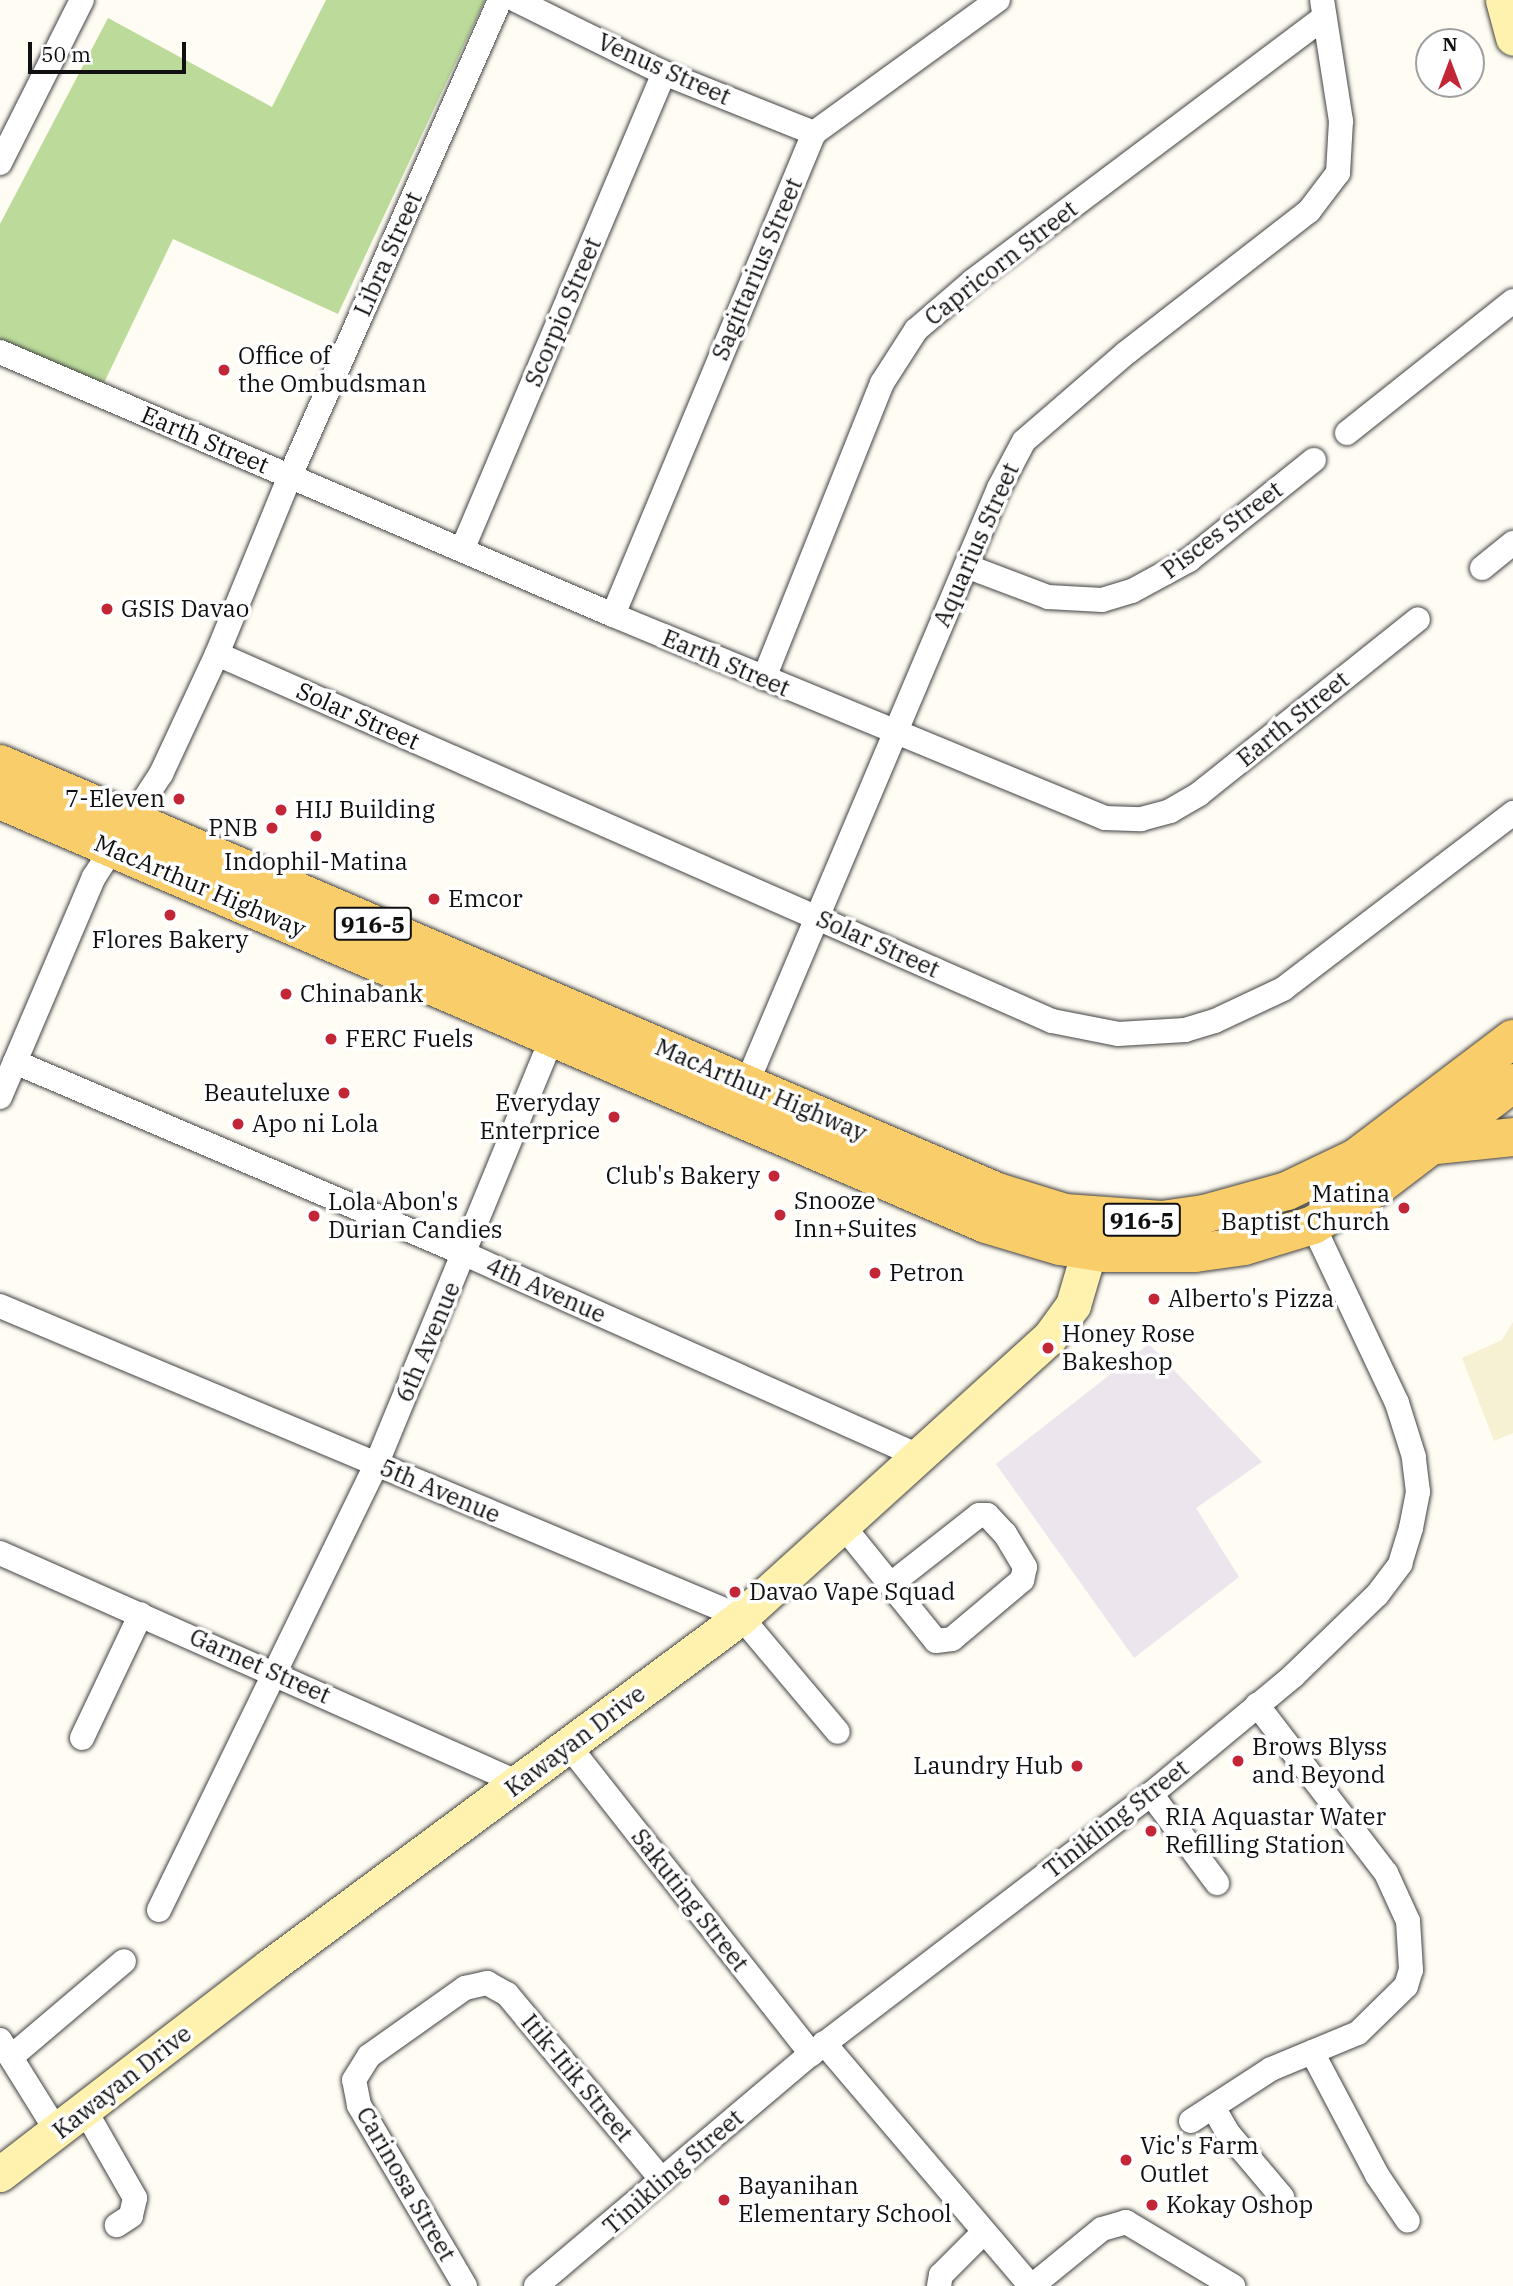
<!DOCTYPE html>
<style>
body{margin:0}
#map{position:relative;width:1513px;height:2286px;overflow:hidden;background:#fffcf3;font-family:"IBM Plex Serif",serif}
div>[style]{position:absolute}
[style*='--x']{left:calc(var(--x)*1px);top:calc(var(--y)*1px);width:calc(var(--w)*1px);rotate:calc(var(--a)*1deg)}
.industrial>*{inset:0;background:#ede5ee}
.farmland>*{inset:0;background:#f6f1d3}
.forest>*{inset:0;background:#bcdb9b}
.roads{filter:drop-shadow(0 0 2px #434343) drop-shadow(0 0 2px #434343)}
.street>*{height:24px;margin:-12px;padding:0 12px;transform-origin:12px;border-radius:12px;background:#fff}
.secondary>*{height:35px;margin:-17.5px;padding:0 17.5px;transform-origin:17.5px;border-radius:17.5px;background:#fff1ae}
.primary>*{height:38px;margin:-19px;padding:0 19px;transform-origin:19px;border-radius:19px;background:#f9cd69}
.dots>*{width:19px;height:19px;translate:-50% -50%;box-sizing:border-box;border:4px solid #fff;border-radius:50%}
span{translate:-50% -50%;white-space:nowrap;text-align:center;line-height:1.15;-webkit-text-stroke:7px #fff;paint-order:stroke}
.shield-label span{padding:2px 5px;background:#fff;border:2px solid;border-radius:5px;-webkit-text-stroke-width:0}
.shield-label{font-size:23px;color:#101010;font-weight:700}
.street-label{font-size:24px;color:#101010}
.poi-label{font-size:24px;color:#101010}
.left{translate:0 -50%;text-align:left}
.right{translate:-100% -50%;text-align:right}
.north{position:absolute;left:1415px;top:28px;width:70px;height:70px;box-sizing:border-box;background:#fff;border:2px solid #9f9f9f;border-radius:50%;rotate:0deg;font-size:19px;font-weight:700;line-height:28px;text-align:center;color:#101010}
.north::after{content:'';display:block;margin:auto;width:24px;height:32px;background:#c22637;clip-path:polygon(50% 0,100% 100%,50% 72%,0 100%)}
.scale{position:absolute;left:28px;top:42px;width:158px;height:32px;box-sizing:border-box;border:4px solid #101010;border-top:0;padding-left:9px;font-size:21px;line-height:24px;white-space:nowrap;color:#101010;-webkit-text-stroke:5px #fff;paint-order:stroke}
</style>
<div id="map">
<div class="industrial">
<i style="clip-path:polygon(1149px 1344px,1262px 1462px,1196px 1508px,1239px 1577px,1134px 1658px,996px 1464px)"></i>
</div>
<div class="farmland">
<i style="clip-path:polygon(1513px 1322px,1513px 1433px,1494px 1441px,1462px 1358px,1502px 1340px)"></i>
</div>
<div class="forest">
<i style="clip-path:polygon(326px 0,485px 0,338px 314px,173px 239px,101px 389px,0 344px,0 224px,108px 18px,272px 107px)"></i>
</div>
<div class="roads">
<div class="street">
<i style="--x:516;--y:0;--w:165;--a:26.3"></i>
<i style="--x:664;--y:73;--w:162;--a:21.8"></i>
<i style="--x:0;--y:163;--w:182;--a:-63.3"></i>
<i style="--x:0;--y:352;--w:667;--a:23.22"></i>
<i style="--x:613;--y:615;--w:532;--a:22.42"></i>
<i style="--x:1105;--y:818;--w:36;--a:2"></i>
<i style="--x:1141;--y:819;--w:30;--a:-15"></i>
<i style="--x:1170;--y:811;--w:34;--a:-30"></i>
<i style="--x:1199;--y:794;--w:280;--a:-38.6"></i>
<i style="--x:1347;--y:433;--w:212;--a:-38.5"></i>
<i style="--x:462;--y:550;--w:518;--a:-67.05"></i>
<i style="--x:966;--y:566;--w:88;--a:20.7"></i>
<i style="--x:1048;--y:597;--w:54;--a:3.2"></i>
<i style="--x:1102;--y:600;--w:31;--a:-17"></i>
<i style="--x:1132;--y:591;--w:65;--a:-28.5"></i>
<i style="--x:1189;--y:560;--w:160;--a:-38.7"></i>
<i style="--x:1482;--y:568;--w:40;--a:-39"></i>
<i style="--x:613;--y:615;--w:522;--a:-67.36"></i>
<i style="--x:814;--y:133;--w:227;--a:-35.9"></i>
<i style="--x:217;--y:654;--w:912;--a:23.73"></i>
<i style="--x:1052;--y:1021;--w:67;--a:11.1"></i>
<i style="--x:1118;--y:1034;--w:67;--a:-3.4"></i>
<i style="--x:1185;--y:1030;--w:31;--a:-17"></i>
<i style="--x:1215;--y:1021;--w:75;--a:-25.2"></i>
<i style="--x:1283;--y:989;--w:290;--a:-37.4"></i>
<i style="--x:764;--y:678;--w:318;--a:-68.2"></i>
<i style="--x:882;--y:383;--w:63;--a:-57.3"></i>
<i style="--x:916;--y:330;--w:75;--a:-40.7"></i>
<i style="--x:973;--y:281;--w:439;--a:-36.9"></i>
<i style="--x:15;--y:1062;--w:489;--a:23.1"></i>
<i style="--x:465;--y:1254;--w:499;--a:24"></i>
<i style="--x:0;--y:1097;--w:239;--a:-66.9"></i>
<i style="--x:94;--y:877;--w:123;--a:-57"></i>
<i style="--x:161;--y:774;--w:132;--a:-65"></i>
<i style="--x:217;--y:654;--w:192;--a:-67.7"></i>
<i style="--x:290;--y:476;--w:520;--a:-66.19"></i>
<i style="--x:741;--y:1097;--w:661;--a:-67.04"></i>
<i style="--x:999;--y:488;--w:53;--a:-62"></i>
<i style="--x:1024;--y:441;--w:135;--a:-40.8"></i>
<i style="--x:1126;--y:353;--w:232;--a:-37.8"></i>
<i style="--x:1309;--y:211;--w:48;--a:-52.7"></i>
<i style="--x:1338;--y:173;--w:52;--a:-86.7"></i>
<i style="--x:1341;--y:121;--w:122;--a:-98.9"></i>
<i style="--x:0;--y:1306;--w:804;--a:22.77"></i>
<i style="--x:741;--y:1617;--w:150;--a:49.9"></i>
<i style="--x:844;--y:1527;--w:146;--a:51.1"></i>
<i style="--x:936;--y:1641;--w:16;--a:-7"></i>
<i style="--x:952;--y:1639;--w:92;--a:-40.1"></i>
<i style="--x:1022;--y:1580;--w:13;--a:-77"></i>
<i style="--x:1025;--y:1567;--w:39;--a:-121"></i>
<i style="--x:1005;--y:1534;--w:26;--a:-133"></i>
<i style="--x:987;--y:1515;--w:8;--a:180"></i>
<i style="--x:979;--y:1515;--w:112;--a:141.9"></i>
<i style="--x:0;--y:1553;--w:568;--a:23.9"></i>
<i style="--x:82;--y:1738;--w:137;--a:-64.6"></i>
<i style="--x:569;--y:1746;--w:392;--a:51.8"></i>
<i style="--x:1151;--y:1794;--w:111;--a:53.4"></i>
<i style="--x:159;--y:1910;--w:495;--a:-64"></i>
<i style="--x:376;--y:1465;--w:477;--a:-67.6"></i>
<i style="--x:0;--y:2040;--w:110;--a:58.1"></i>
<i style="--x:824;--y:2043;--w:319;--a:49.6"></i>
<i style="--x:1312;--y:2052;--w:139;--a:62.1"></i>
<i style="--x:1377;--y:2175;--w:55;--a:56"></i>
<i style="--x:11;--y:2057;--w:148;--a:-40.3"></i>
<i style="--x:1213;--y:2107;--w:30;--a:60"></i>
<i style="--x:1228;--y:2133;--w:84;--a:49.8"></i>
<i style="--x:86;--y:2112;--w:99;--a:60.3"></i>
<i style="--x:135;--y:2198;--w:18;--a:103"></i>
<i style="--x:131;--y:2216;--w:17;--a:147"></i>
<i style="--x:1191;--y:2121;--w:95;--a:-33"></i>
<i style="--x:1271;--y:2069;--w:94;--a:-22.5"></i>
<i style="--x:1358;--y:2033;--w:67;--a:-44.4"></i>
<i style="--x:1406;--y:1986;--w:17;--a:-73"></i>
<i style="--x:1411;--y:1970;--w:49;--a:-93.5"></i>
<i style="--x:1408;--y:1921;--w:53;--a:-114.6"></i>
<i style="--x:1386;--y:1873;--w:212;--a:-127.5"></i>
<i style="--x:465;--y:2286;--w:210;--a:-120.4"></i>
<i style="--x:359;--y:2105;--w:25;--a:-101"></i>
<i style="--x:354;--y:2080;--w:28;--a:-58"></i>
<i style="--x:369;--y:2056;--w:118;--a:-35.3"></i>
<i style="--x:465;--y:1988;--w:23;--a:-13"></i>
<i style="--x:487;--y:1983;--w:23;--a:29"></i>
<i style="--x:507;--y:1994;--w:242;--a:50.2"></i>
<i style="--x:536;--y:2286;--w:360;--a:-40.2"></i>
<i style="--x:811;--y:2054;--w:428;--a:-37.4"></i>
<i style="--x:1151;--y:1794;--w:185;--a:-39.7"></i>
<i style="--x:1293;--y:1676;--w:117;--a:-44"></i>
<i style="--x:1377;--y:1595;--w:39;--a:-53"></i>
<i style="--x:1400;--y:1564;--w:38;--a:-73"></i>
<i style="--x:1411;--y:1528;--w:37;--a:-79"></i>
<i style="--x:1418;--y:1492;--w:35;--a:-97"></i>
<i style="--x:1414;--y:1457;--w:57;--a:-107.5"></i>
<i style="--x:1397;--y:1403;--w:197;--a:-115.3"></i>
<i style="--x:939;--y:2286;--w:11;--a:-80"></i>
<i style="--x:941;--y:2275;--w:59;--a:-45"></i>
<i style="--x:1032;--y:2286;--w:90;--a:-39.2"></i>
<i style="--x:1102;--y:2229;--w:25;--a:-16"></i>
<i style="--x:1126;--y:2222;--w:125;--a:30.9"></i>
</div>
<div class="secondary">
<i style="--x:1503;--y:0;--w:39;--a:75"></i>
<i style="--x:0;--y:2174;--w:341;--a:-37.6"></i>
<i style="--x:270;--y:1966;--w:586;--a:-36.54"></i>
<i style="--x:741;--y:1617;--w:416;--a:-42.2"></i>
<i style="--x:1049;--y:1338;--w:41;--a:-54"></i>
<i style="--x:1073;--y:1305;--w:56;--a:-73.5"></i>
</div>
<div class="primary">
<i style="--x:0;--y:764;--w:1085;--a:23.23"></i>
<i style="--x:997;--y:1192;--w:71;--a:17.2"></i>
<i style="--x:1065;--y:1213;--w:97;--a:4.1"></i>
<i style="--x:1162;--y:1220;--w:42;--a:-8.1"></i>
<i style="--x:1204;--y:1214;--w:86;--a:-15.5"></i>
<i style="--x:1287;--y:1191;--w:76;--a:-25.6"></i>
<i style="--x:1356;--y:1158;--w:197;--a:-37.2"></i>
<i style="--x:0;--y:800;--w:1073;--a:23.27"></i>
<i style="--x:986;--y:1224;--w:77;--a:16.6"></i>
<i style="--x:1060;--y:1246;--w:47;--a:8.7"></i>
<i style="--x:1106;--y:1253;--w:89;--a:0"></i>
<i style="--x:1195;--y:1253;--w:49;--a:-8.1"></i>
<i style="--x:1244;--y:1246;--w:72;--a:-16.9"></i>
<i style="--x:1313;--y:1225;--w:76;--a:-31"></i>
<i style="--x:1378;--y:1186;--w:170;--a:-37.3"></i>
<i style="--x:1436;--y:1145;--w:77;--a:-5.9"></i>
</div>
</div>
<div class="dots">
<i style="left:224px;top:370px;background:#c22637"></i>
<i style="left:107px;top:609px;background:#c22637"></i>
<i style="left:179px;top:799px;background:#c22637"></i>
<i style="left:281px;top:810px;background:#c22637"></i>
<i style="left:272px;top:828px;background:#c22637"></i>
<i style="left:316px;top:836px;background:#c22637"></i>
<i style="left:434px;top:899px;background:#c22637"></i>
<i style="left:170px;top:915px;background:#c22637"></i>
<i style="left:286px;top:994px;background:#c22637"></i>
<i style="left:331px;top:1039px;background:#c22637"></i>
<i style="left:344px;top:1093px;background:#c22637"></i>
<i style="left:614px;top:1117px;background:#c22637"></i>
<i style="left:238px;top:1124px;background:#c22637"></i>
<i style="left:774px;top:1176px;background:#c22637"></i>
<i style="left:1404px;top:1208px;background:#c22637"></i>
<i style="left:780px;top:1215px;background:#c22637"></i>
<i style="left:314px;top:1216px;background:#c22637"></i>
<i style="left:875px;top:1273px;background:#c22637"></i>
<i style="left:1154px;top:1299px;background:#c22637"></i>
<i style="left:1048px;top:1348px;background:#c22637"></i>
<i style="left:735px;top:1592px;background:#c22637"></i>
<i style="left:1238px;top:1761px;background:#c22637"></i>
<i style="left:1077px;top:1766px;background:#c22637"></i>
<i style="left:1151px;top:1831px;background:#c22637"></i>
<i style="left:1126px;top:2160px;background:#c22637"></i>
<i style="left:724px;top:2200px;background:#c22637"></i>
<i style="left:1152px;top:2205px;background:#c22637"></i>
</div>
<div class="shield-label">
<span style="left:373px;top:924px">916-5</span>
<span style="left:1142px;top:1220px">916-5</span>
</div>
<div class="street-label">
<span style="left:664px;top:69px;rotate:24deg">Venus Street</span>
<span style="left:388px;top:254px;rotate:-66deg">Libra Street</span>
<span style="left:1001px;top:263px;rotate:-38deg">Capricorn Street</span>
<span style="left:757px;top:269px;rotate:-67deg">Sagittarius Street</span>
<span style="left:563px;top:312px;rotate:-67deg">Scorpio Street</span>
<span style="left:205px;top:440px;rotate:23deg">Earth Street</span>
<span style="left:1222px;top:530px;rotate:-37deg">Pisces Street</span>
<span style="left:976px;top:545px;rotate:-66deg">Aquarius Street</span>
<span style="left:726px;top:663px;rotate:23deg">Earth Street</span>
<span style="left:358px;top:716px;rotate:24deg">Solar Street</span>
<span style="left:1293px;top:719px;rotate:-39deg">Earth Street</span>
<span style="left:200px;top:886px;rotate:23deg">MacArthur Highway</span>
<span style="left:878px;top:944px;rotate:24deg">Solar Street</span>
<span style="left:761px;top:1090px;rotate:23deg">MacArthur Highway</span>
<span style="left:546px;top:1290px;rotate:24deg">4th Avenue</span>
<span style="left:428px;top:1342px;rotate:-67deg">6th Avenue</span>
<span style="left:440px;top:1491px;rotate:23deg">5th Avenue</span>
<span style="left:260px;top:1666px;rotate:24deg">Garnet Street</span>
<span style="left:575px;top:1741px;rotate:-37deg">Kawayan Drive</span>
<span style="left:1116px;top:1819px;rotate:-38deg">Tinikling Street</span>
<span style="left:690px;top:1900px;rotate:52deg">Sakuting Street</span>
<span style="left:577px;top:2078px;rotate:50deg">Itik-Itik Street</span>
<span style="left:122px;top:2082px;rotate:-38deg">Kawayan Drive</span>
<span style="left:673px;top:2172px;rotate:-41deg">Tinikling Street</span>
<span style="left:406px;top:2184px;rotate:60deg">Carinosa Street</span>
</div>
<div class="poi-label">
<span class="left" style="left:238px;top:370px">Office of<br>the Ombudsman</span>
<span class="left" style="left:121px;top:609px">GSIS Davao</span>
<span class="right" style="left:165px;top:799px">7-Eleven</span>
<span class="left" style="left:295px;top:810px">HIJ Building</span>
<span class="right" style="left:258px;top:828px">PNB</span>
<span style="left:316px;top:862px">Indophil-Matina</span>
<span class="left" style="left:448px;top:899px">Emcor</span>
<span style="left:170px;top:940px">Flores Bakery</span>
<span class="left" style="left:300px;top:994px">Chinabank</span>
<span class="left" style="left:345px;top:1039px">FERC Fuels</span>
<span class="right" style="left:330px;top:1093px">Beauteluxe</span>
<span class="right" style="left:600px;top:1117px">Everyday<br>Enterprice</span>
<span class="left" style="left:252px;top:1124px">Apo ni Lola</span>
<span class="right" style="left:760px;top:1176px">Club's Bakery</span>
<span class="right" style="left:1390px;top:1208px">Matina<br>Baptist Church</span>
<span class="left" style="left:794px;top:1215px">Snooze<br>Inn+Suites</span>
<span class="left" style="left:328px;top:1216px">Lola Abon's<br>Durian Candies</span>
<span class="left" style="left:889px;top:1273px">Petron</span>
<span class="left" style="left:1168px;top:1299px">Alberto's Pizza</span>
<span class="left" style="left:1062px;top:1348px">Honey Rose<br>Bakeshop</span>
<span class="left" style="left:749px;top:1592px">Davao Vape Squad</span>
<span class="left" style="left:1252px;top:1761px">Brows Blyss<br>and Beyond</span>
<span class="right" style="left:1063px;top:1766px">Laundry Hub</span>
<span class="left" style="left:1165px;top:1831px">RIA Aquastar Water<br>Refilling Station</span>
<span class="left" style="left:1140px;top:2160px">Vic's Farm<br>Outlet</span>
<span class="left" style="left:738px;top:2200px">Bayanihan<br>Elementary School</span>
<span class="left" style="left:1166px;top:2205px">Kokay Oshop</span>
</div>
<div class="north">N</div>
<div class="scale">50 m</div>
</div>
